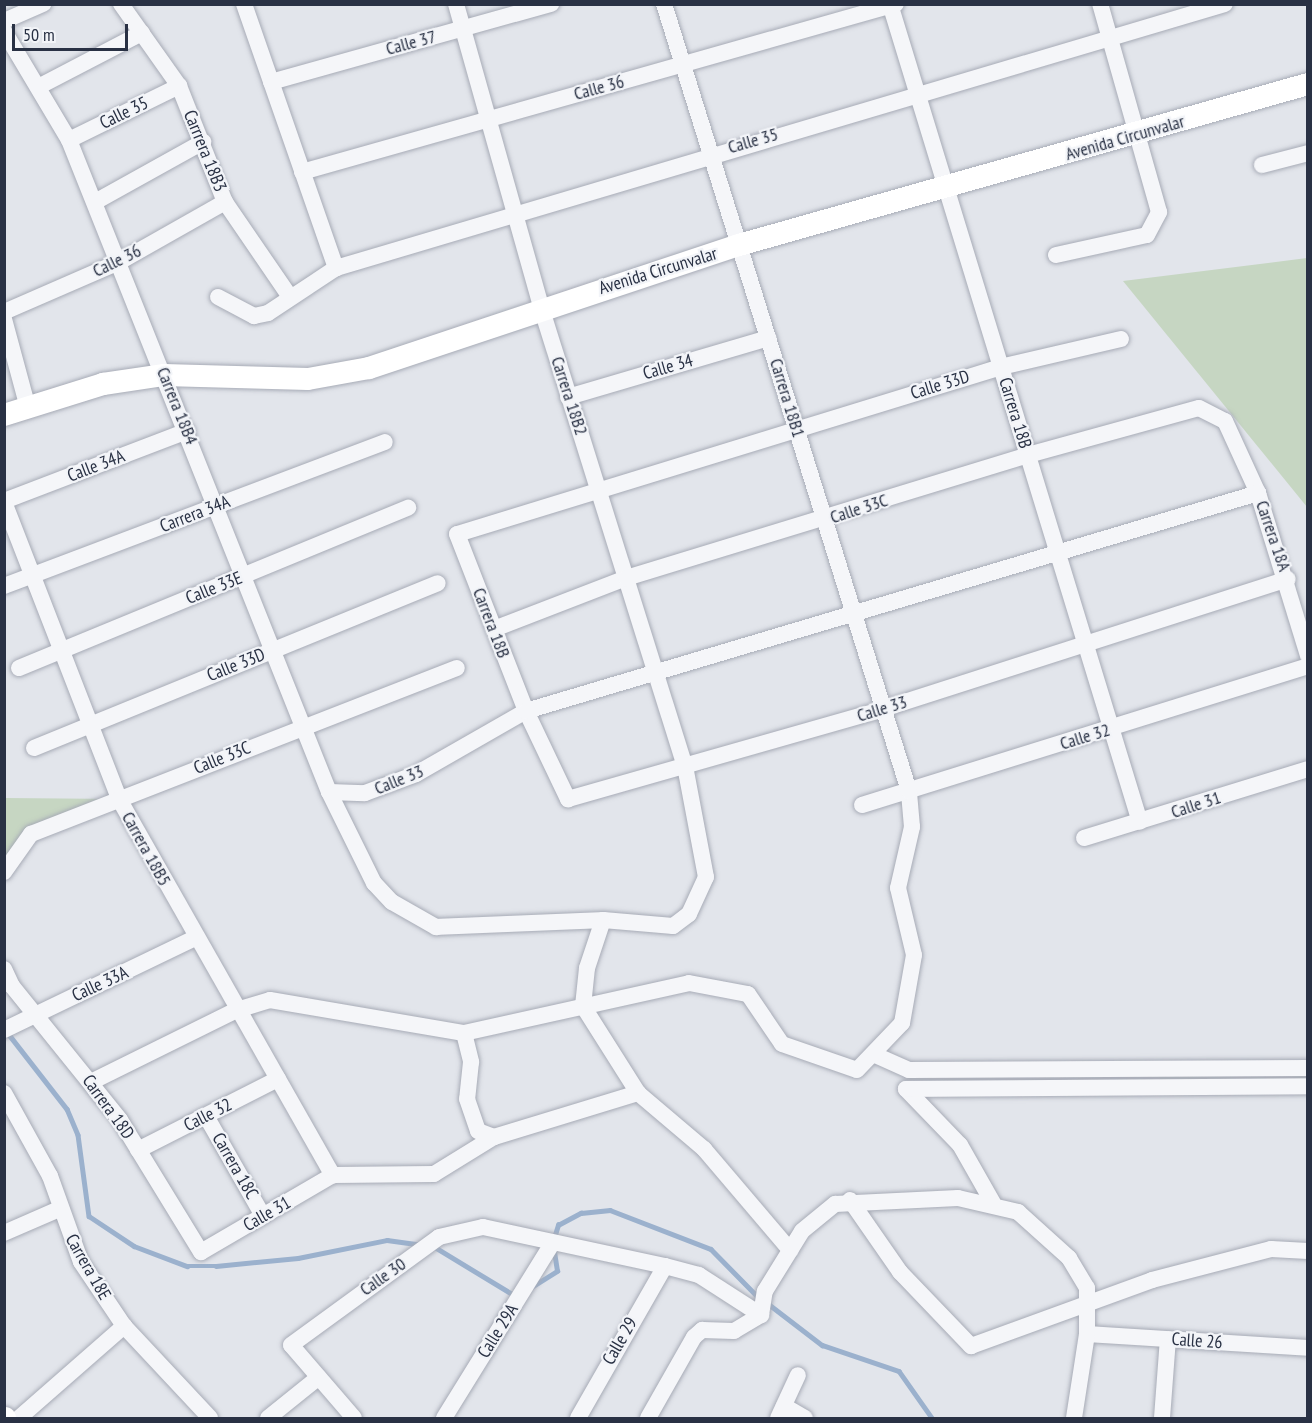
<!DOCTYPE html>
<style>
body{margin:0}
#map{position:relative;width:1312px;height:1423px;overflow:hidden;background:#e2e5eb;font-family:"PT Sans Narrow",sans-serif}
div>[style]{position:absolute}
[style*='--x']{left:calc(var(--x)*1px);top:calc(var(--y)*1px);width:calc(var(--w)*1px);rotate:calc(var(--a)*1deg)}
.green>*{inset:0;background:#c6d6c2}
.stream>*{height:4.5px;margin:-2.25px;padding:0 2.25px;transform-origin:2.25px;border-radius:2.25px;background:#9bb1cd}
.roads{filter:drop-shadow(0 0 2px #a7abb6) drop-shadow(0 0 2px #a7abb6)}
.minor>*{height:16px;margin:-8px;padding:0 8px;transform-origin:8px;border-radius:8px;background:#f5f6f9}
.major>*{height:22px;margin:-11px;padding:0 11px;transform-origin:11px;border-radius:11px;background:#fff}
span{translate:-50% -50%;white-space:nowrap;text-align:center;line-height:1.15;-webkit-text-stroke:4.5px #f2f4f8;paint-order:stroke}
.street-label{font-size:18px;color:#293144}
.frame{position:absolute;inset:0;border:6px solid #293144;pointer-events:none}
.scale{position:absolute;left:12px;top:24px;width:116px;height:27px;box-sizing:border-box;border:3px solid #293144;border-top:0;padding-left:8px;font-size:18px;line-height:21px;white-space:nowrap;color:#293144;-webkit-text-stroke:4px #f2f4f8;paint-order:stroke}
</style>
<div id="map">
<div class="green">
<i style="clip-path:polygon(1307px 258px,1308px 258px,1307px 507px,1123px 281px)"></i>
<i style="clip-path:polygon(5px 798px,119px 799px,31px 834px,5px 872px)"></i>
</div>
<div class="stream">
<i style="--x:7;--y:1032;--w:98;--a:52.1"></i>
<i style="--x:67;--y:1109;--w:28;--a:67"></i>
<i style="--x:78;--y:1135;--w:82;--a:82.3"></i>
<i style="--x:89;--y:1216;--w:54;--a:33.7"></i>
<i style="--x:134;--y:1246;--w:57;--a:20.7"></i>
<i style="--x:187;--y:1266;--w:29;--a:0"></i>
<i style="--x:216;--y:1266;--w:82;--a:-5.6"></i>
<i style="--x:298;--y:1258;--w:91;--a:-11.4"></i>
<i style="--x:387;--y:1240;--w:34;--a:8"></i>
<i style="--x:554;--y:1238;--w:14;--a:-73"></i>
<i style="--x:558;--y:1225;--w:26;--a:-28"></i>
<i style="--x:581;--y:1213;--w:29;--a:-6"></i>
<i style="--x:610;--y:1210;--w:108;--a:21.1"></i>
<i style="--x:711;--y:1249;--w:69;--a:45.6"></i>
<i style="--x:433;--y:1246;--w:95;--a:31.2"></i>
<i style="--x:530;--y:1288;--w:32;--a:-32"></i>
<i style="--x:557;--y:1271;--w:19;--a:-99"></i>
<i style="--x:766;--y:1302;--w:71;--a:37.5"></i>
<i style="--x:822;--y:1345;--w:81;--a:18.7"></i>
<i style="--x:899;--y:1371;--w:57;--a:54.9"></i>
</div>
<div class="roads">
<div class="minor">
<i style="--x:121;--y:4;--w:100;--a:54.7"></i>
<i style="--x:179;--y:86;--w:125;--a:68.4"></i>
<i style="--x:225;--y:202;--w:115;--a:55.6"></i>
<i style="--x:244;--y:4;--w:280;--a:70.8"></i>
<i style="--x:456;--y:4;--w:315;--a:74.3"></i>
<i style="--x:541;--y:307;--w:481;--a:72.6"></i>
<i style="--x:685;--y:766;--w:113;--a:79.3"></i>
<i style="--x:706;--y:877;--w:41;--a:114.7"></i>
<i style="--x:689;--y:914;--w:20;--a:143"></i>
<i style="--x:673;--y:926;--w:70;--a:-175.1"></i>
<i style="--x:603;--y:920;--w:51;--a:108.4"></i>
<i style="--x:587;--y:968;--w:38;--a:96"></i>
<i style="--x:583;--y:1006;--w:103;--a:57.7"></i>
<i style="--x:638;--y:1093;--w:87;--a:40.3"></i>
<i style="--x:704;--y:1149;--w:133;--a:49.6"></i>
<i style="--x:890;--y:4;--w:855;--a:73.01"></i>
<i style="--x:4;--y:21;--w:43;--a:-23.6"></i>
<i style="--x:4;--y:31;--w:127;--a:59.2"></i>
<i style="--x:69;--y:140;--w:702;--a:68.26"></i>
<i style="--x:329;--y:792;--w:102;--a:63.7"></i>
<i style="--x:374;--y:883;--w:26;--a:47"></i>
<i style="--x:392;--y:902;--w:51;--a:29.6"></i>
<i style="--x:436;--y:927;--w:167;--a:-2.4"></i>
<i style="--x:271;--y:82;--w:291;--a:-15.6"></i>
<i style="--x:40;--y:86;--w:115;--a:-27.5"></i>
<i style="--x:69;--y:140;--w:123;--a:-26.1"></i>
<i style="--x:1262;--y:165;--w:48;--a:-14.6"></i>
<i style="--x:302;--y:172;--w:617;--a:-15.79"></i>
<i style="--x:95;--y:202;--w:124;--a:-29.1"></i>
<i style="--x:1056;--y:255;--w:93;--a:-12.4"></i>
<i style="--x:1147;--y:235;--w:26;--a:-62"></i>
<i style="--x:1159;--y:212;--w:216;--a:-105.8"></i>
<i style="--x:218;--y:297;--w:41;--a:27.8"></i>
<i style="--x:254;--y:316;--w:14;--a:-12"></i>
<i style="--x:268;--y:313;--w:82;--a:-33.5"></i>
<i style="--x:336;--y:268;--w:927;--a:-16.54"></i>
<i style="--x:4;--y:312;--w:125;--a:-23.5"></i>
<i style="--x:119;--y:262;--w:122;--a:-29.5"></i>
<i style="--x:4;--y:319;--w:92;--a:74.9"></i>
<i style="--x:1121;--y:339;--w:123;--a:166.9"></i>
<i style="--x:1001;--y:367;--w:569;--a:162.93"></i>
<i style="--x:457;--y:534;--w:190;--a:68.7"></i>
<i style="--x:526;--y:711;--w:98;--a:64.5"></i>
<i style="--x:568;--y:799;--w:328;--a:-15.9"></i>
<i style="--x:883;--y:709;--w:425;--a:-17.8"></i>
<i style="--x:568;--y:397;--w:209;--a:-16.4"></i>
<i style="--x:4;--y:501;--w:196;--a:-20.9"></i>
<i style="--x:4;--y:502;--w:318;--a:68.8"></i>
<i style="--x:119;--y:799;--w:433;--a:60.4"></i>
<i style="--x:4;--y:586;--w:407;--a:-20.7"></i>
<i style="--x:494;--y:629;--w:142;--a:-21.1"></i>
<i style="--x:626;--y:578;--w:420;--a:-17"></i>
<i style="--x:1028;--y:455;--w:177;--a:-15.4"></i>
<i style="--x:1199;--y:408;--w:29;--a:27"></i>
<i style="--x:1225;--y:421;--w:79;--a:65.4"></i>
<i style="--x:1258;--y:493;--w:170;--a:72.9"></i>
<i style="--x:19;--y:668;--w:421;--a:-22.4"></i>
<i style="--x:34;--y:748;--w:436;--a:-22.2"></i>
<i style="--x:329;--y:792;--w:36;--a:2"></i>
<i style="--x:365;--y:793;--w:54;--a:-20.4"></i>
<i style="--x:416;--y:774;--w:127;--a:-29.8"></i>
<i style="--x:526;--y:711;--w:764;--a:-16.58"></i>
<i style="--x:862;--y:805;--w:467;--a:-17.3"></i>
<i style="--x:1084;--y:838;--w:234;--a:-17.1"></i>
<i style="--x:4;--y:872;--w:47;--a:-54.6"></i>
<i style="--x:31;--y:834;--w:457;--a:-21.3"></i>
<i style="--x:4;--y:969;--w:19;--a:65"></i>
<i style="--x:12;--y:986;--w:172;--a:51.1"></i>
<i style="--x:120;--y:1120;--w:155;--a:58.5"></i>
<i style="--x:201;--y:1252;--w:153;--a:-30.3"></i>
<i style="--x:333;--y:1175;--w:101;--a:-0.6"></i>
<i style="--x:434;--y:1174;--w:70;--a:-31.7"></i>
<i style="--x:4;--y:1030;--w:212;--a:-25.7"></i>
<i style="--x:464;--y:1033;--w:30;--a:76"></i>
<i style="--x:471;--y:1062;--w:37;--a:96"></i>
<i style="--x:467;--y:1099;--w:34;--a:71"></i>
<i style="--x:478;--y:1131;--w:17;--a:21"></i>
<i style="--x:494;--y:1137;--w:151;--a:-17"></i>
<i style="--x:873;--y:1054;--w:39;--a:24"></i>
<i style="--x:909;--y:1070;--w:399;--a:-0.3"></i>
<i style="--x:91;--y:1082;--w:163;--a:-26.3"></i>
<i style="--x:237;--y:1010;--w:34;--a:-17"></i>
<i style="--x:270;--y:1000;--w:197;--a:9.7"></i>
<i style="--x:464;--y:1033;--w:230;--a:-12.5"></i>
<i style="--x:689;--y:983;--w:60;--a:10.6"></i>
<i style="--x:748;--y:994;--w:60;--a:55.8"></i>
<i style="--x:782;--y:1044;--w:79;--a:19.1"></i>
<i style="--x:857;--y:1070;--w:65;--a:-46.2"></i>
<i style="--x:902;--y:1023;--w:69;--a:-80"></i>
<i style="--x:914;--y:955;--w:69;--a:-103.4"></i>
<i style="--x:898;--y:888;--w:63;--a:-77.1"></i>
<i style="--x:912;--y:827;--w:36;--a:-95"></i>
<i style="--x:909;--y:791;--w:824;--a:-107.29"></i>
<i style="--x:4;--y:1093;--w:95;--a:61"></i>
<i style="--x:50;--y:1176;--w:91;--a:70.2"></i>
<i style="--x:81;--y:1262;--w:77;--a:56.1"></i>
<i style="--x:124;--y:1326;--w:126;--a:46.9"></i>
<i style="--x:206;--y:1116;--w:115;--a:60.3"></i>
<i style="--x:138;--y:1150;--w:157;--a:-26.9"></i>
<i style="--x:850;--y:1200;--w:88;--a:55.2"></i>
<i style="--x:900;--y:1272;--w:103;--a:46.2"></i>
<i style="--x:971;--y:1346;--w:193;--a:-20"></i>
<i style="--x:1152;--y:1280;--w:123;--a:-14.6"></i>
<i style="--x:1271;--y:1249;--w:37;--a:3"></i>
<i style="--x:993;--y:1203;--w:67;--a:-119.6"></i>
<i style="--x:960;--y:1145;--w:78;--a:-134"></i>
<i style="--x:906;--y:1089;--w:402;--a:-0.4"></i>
<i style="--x:4;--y:1233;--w:58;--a:-23.5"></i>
<i style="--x:1087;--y:1334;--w:221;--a:3.6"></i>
<i style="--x:784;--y:1406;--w:24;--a:30"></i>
<i style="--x:19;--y:1418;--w:140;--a:-41.2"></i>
<i style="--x:268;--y:1418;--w:65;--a:-38.8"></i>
<i style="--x:354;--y:1418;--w:96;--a:-130.8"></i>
<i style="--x:291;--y:1345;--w:183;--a:-36.1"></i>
<i style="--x:439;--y:1237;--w:45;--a:-12.8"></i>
<i style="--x:483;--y:1227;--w:186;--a:12.1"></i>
<i style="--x:665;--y:1266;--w:35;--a:15"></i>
<i style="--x:699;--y:1275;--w:74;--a:32.8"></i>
<i style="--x:444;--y:1418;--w:205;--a:-58.2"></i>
<i style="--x:578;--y:1418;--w:175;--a:-60.2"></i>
<i style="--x:648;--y:1418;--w:93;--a:-60.4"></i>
<i style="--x:694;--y:1337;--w:11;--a:-41"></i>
<i style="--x:702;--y:1330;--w:32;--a:2"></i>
<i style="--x:734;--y:1331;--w:31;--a:-31"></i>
<i style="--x:761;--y:1315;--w:24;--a:-81"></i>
<i style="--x:765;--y:1291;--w:70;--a:-58.3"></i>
<i style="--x:802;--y:1231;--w:43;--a:-39.3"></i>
<i style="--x:835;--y:1204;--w:123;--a:-2.8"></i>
<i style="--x:958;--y:1198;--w:62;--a:13.1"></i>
<i style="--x:1018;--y:1212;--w:69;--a:42"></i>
<i style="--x:1069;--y:1258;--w:35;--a:59"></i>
<i style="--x:1087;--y:1288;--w:46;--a:90"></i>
<i style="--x:1087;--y:1334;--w:85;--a:98.8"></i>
<i style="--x:778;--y:1418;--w:47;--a:-65.1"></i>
<i style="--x:1162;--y:1418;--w:79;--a:-85.7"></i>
</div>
<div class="major">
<i style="--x:4;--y:415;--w:104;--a:-17.4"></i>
<i style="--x:103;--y:384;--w:62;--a:-8.4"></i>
<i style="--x:164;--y:375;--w:144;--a:1.6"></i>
<i style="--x:308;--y:379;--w:62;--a:-10.2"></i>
<i style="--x:369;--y:368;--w:390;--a:-18.4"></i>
<i style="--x:739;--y:245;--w:591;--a:-15.8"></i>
<i style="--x:4;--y:1418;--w:1;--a:0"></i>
</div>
</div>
<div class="street-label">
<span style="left:411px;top:43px;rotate:-15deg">Calle 37</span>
<span style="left:599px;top:88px;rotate:-15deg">Calle 36</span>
<span style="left:124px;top:113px;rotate:-26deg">Calle 35</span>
<span style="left:1125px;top:138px;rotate:-16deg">Avenida Circunvalar</span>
<span style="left:753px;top:141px;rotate:-16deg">Calle 35</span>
<span style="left:205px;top:151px;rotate:68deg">Carrrera 18B3</span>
<span style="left:117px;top:261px;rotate:-26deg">Calle 36</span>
<span style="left:658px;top:271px;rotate:-17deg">Avenida Circunvalar</span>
<span style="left:668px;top:367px;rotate:-16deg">Calle 34</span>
<span style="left:940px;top:385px;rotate:-17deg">Calle 33D</span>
<span style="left:569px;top:396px;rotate:72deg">Carrera 18B2</span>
<span style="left:787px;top:398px;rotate:73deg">Carrera 18B1</span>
<span style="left:177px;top:406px;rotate:68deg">Carrera 18B4</span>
<span style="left:1015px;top:413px;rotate:73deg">Carrera 18B</span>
<span style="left:96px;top:466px;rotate:-21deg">Calle 34A</span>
<span style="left:859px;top:509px;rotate:-18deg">Calle 33C</span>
<span style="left:195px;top:514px;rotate:-21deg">Carrera 34A</span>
<span style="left:1273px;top:536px;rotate:71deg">Carrera 18A</span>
<span style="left:214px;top:588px;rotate:-22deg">Calle 33E</span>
<span style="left:491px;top:623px;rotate:69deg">Carrera 18B</span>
<span style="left:236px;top:665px;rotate:-22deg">Calle 33D</span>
<span style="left:882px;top:709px;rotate:-17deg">Calle 33</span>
<span style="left:1085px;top:737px;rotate:-17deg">Calle 32</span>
<span style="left:222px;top:758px;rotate:-22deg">Calle 33C</span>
<span style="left:399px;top:780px;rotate:-22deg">Calle 33</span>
<span style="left:1196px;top:805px;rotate:-18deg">Calle 31</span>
<span style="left:146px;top:849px;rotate:61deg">Carrera 18B5</span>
<span style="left:100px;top:984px;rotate:-25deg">Calle 33A</span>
<span style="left:108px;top:1107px;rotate:54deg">Carrera 18D</span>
<span style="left:208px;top:1115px;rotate:-27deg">Calle 32</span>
<span style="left:235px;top:1166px;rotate:60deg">Carrera 18C</span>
<span style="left:267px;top:1214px;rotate:-30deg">Calle 31</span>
<span style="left:88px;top:1267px;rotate:60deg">Carrera 18E</span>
<span style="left:383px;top:1277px;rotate:-35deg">Calle 30</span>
<span style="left:498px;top:1331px;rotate:-58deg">Calle 29A</span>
<span style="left:620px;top:1341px;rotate:-60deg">Calle 29</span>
<span style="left:1197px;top:1341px;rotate:4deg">Calle 26</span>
</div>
<div class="frame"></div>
<div class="scale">50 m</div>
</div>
